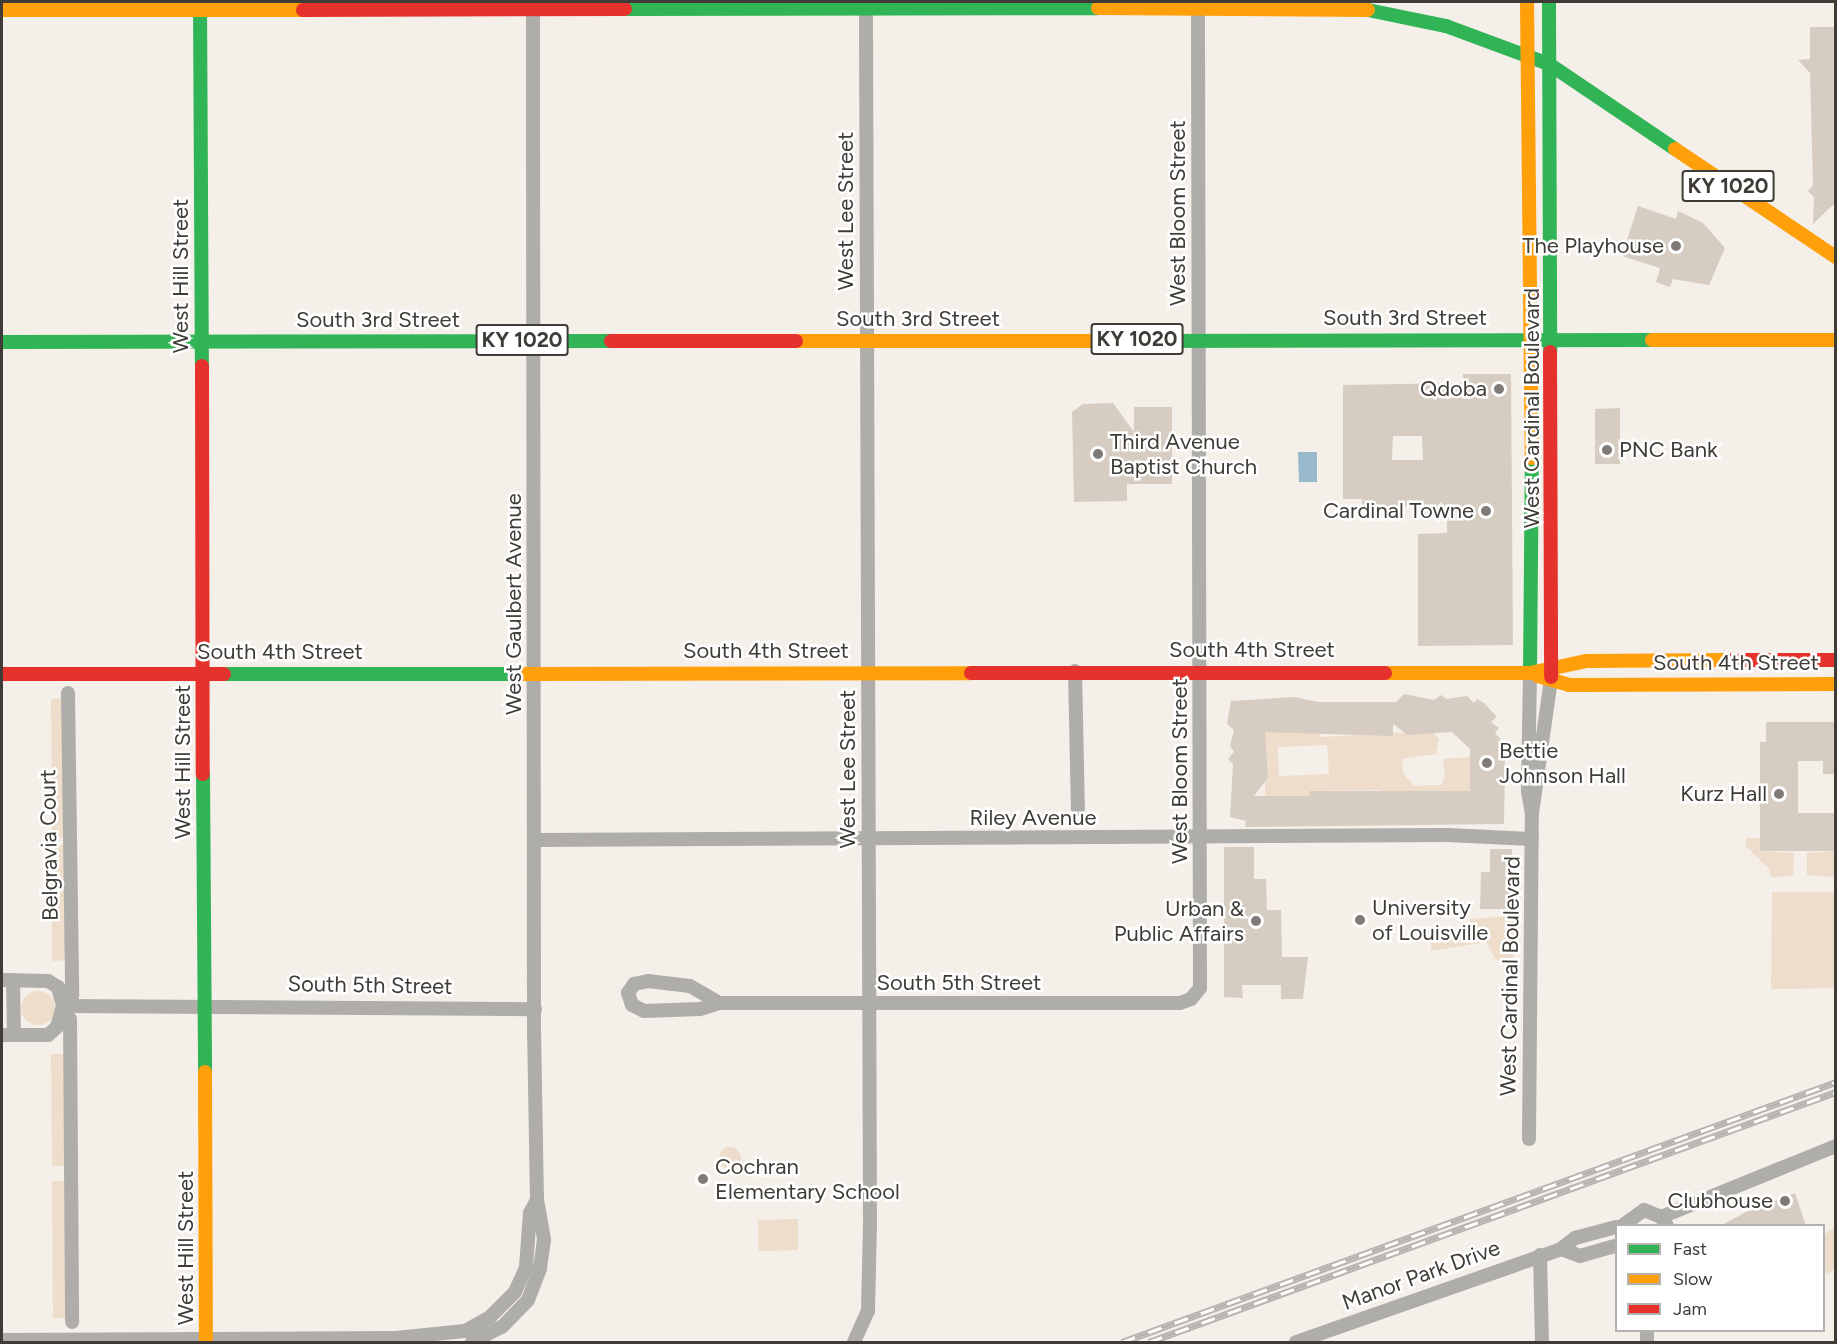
<!DOCTYPE html>
<style>
body{margin:0}
#map{position:relative;width:1837px;height:1344px;overflow:hidden;background:#f5efe9;font-family:Figtree,sans-serif}
div>[style]{position:absolute}
[style*='--x']{left:calc(var(--x)*1px);top:calc(var(--y)*1px);width:calc(var(--w)*1px);rotate:calc(var(--a)*1deg)}
.green>*{inset:0;background:#eeddca}
.round{border-radius:50%}
.water>*{inset:0;background:#98b9cc}
.building>*{inset:0;background:#d6ccc1}
.street>*{height:14px;margin:-7px;padding:0 7px;transform-origin:7px;border-radius:7px;background:#afada9}
.fast>*{height:14px;margin:-7px;padding:0 7px;transform-origin:7px;border-radius:7px;background:#30b455}
.slow>*{height:14px;margin:-7px;padding:0 7px;transform-origin:7px;border-radius:7px;background:#ff9f0a}
.jam>*{height:14px;margin:-7px;padding:0 7px;transform-origin:7px;border-radius:7px;background:#e5322d}
.rail>*{height:7px;margin-top:-3.5px;transform-origin:0;background:repeating-linear-gradient(90deg,#fff 0 14px,#b7b4b0 0 28px);box-sizing:border-box;border-block:2px solid #b7b4b0}
.dots>*{width:16px;height:16px;translate:-50% -50%;box-sizing:border-box;border:3px solid #fff;border-radius:50%}
span{translate:-50% -50%;white-space:nowrap;text-align:center;line-height:1.15;-webkit-text-stroke:5px #fff;paint-order:stroke}
.shield-label span{padding:2px 4px;background:#fff;border:2px solid;border-radius:4px;-webkit-text-stroke-width:0}
.shield-label{font-size:21px;color:#3f3b36;font-weight:700}
.street-label{font-size:22px;color:#3f3b36}
.poi-label{font-size:22px;color:#3f3b36}
.right{translate:-100% -50%;text-align:right}
.left{translate:0 -50%;text-align:left}
.frame{position:absolute;inset:0;border:3px solid #3f3b36;pointer-events:none}
.legend{position:absolute;left:1615px;top:1224px;width:210px;height:108px;box-sizing:border-box;background:#fff;border:2px solid #b2b1af;margin:0;padding:8px 10px;list-style:none;font-size:18px;color:#3f3b36}
.legend li{display:flex;align-items:center;gap:12px;height:30px}
.legend b{width:30px;border:2px solid #b2b1af}
</style>
<div id="map">
<div class="green">
<i style="clip-path:polygon(51px 699px,65px 699px,66px 838px,52px 838px)"></i>
<i style="clip-path:polygon(evenodd,1265px 731px,1319px 732px,1320px 737px,1431px 731px,1439px 739px,1436px 754px,1402px 759px,1403px 773px,1414px 786px,1441px 785px,1445px 777px,1443px 759px,1470px 757px,1470px 792px,1382px 795px,1381px 790px,1311px 791px,1310px 796px,1265px 796px,1265px 731px,1327px 745px,1329px 774px,1279px 776px,1278px 747px,1327px 745px)"></i>
<i style="clip-path:polygon(1746px 838px,1760px 838px,1760px 851px,1794px 853px,1793px 876px,1771px 877px,1770px 870px,1746px 846px)"></i>
<i style="clip-path:polygon(51px 845px,67px 845px,68px 960px,52px 961px)"></i>
<i style="clip-path:polygon(1835px 851px,1835px 877px,1807px 875px,1807px 853px)"></i>
<i style="clip-path:polygon(1772px 892px,1835px 892px,1835px 988px,1771px 989px)"></i>
<i style="clip-path:polygon(1510px 916px,1514px 919px,1514px 957px,1510px 961px,1496px 960px,1486px 942px,1431px 951px,1431px 935px,1470px 934px,1470px 919px)"></i>
<i class="round" style="left:21px;top:991px;width:34px;height:34px"></i>
<i style="clip-path:polygon(51px 1054px,68px 1054px,69px 1166px,52px 1166px)"></i>
<i class="round" style="left:719px;top:1147px;width:22px;height:22px"></i>
<i style="clip-path:polygon(52px 1181px,69px 1181px,70px 1318px,53px 1318px)"></i>
<i style="clip-path:polygon(798px 1219px,798px 1250px,758px 1251px,758px 1220px)"></i>
<i style="clip-path:polygon(1835px 1226px,1835px 1269px,1828px 1274px,1824px 1268px,1824px 1235px)"></i>
</div>
<div class="water">
<i style="clip-path:polygon(1298px 452px,1317px 452px,1317px 482px,1299px 482px)"></i>
</div>
<div class="building">
<i style="clip-path:polygon(1810px 27px,1836px 27px,1836px 202px,1813px 224px,1814px 197px,1808px 191px,1813px 185px,1810px 73px,1798px 60px,1810px 59px)"></i>
<i style="clip-path:polygon(1638px 206px,1676px 219px,1678px 211px,1703px 223px,1725px 248px,1709px 285px,1673px 279px,1670px 287px,1656px 282px,1660px 268px,1622px 256px)"></i>
<i style="clip-path:polygon(evenodd,1463px 374px,1511px 374px,1513px 645px,1418px 646px,1418px 534px,1447px 533px,1447px 507px,1362px 506px,1362px 499px,1343px 499px,1343px 385px,1463px 383px,1463px 374px,1393px 436px,1422px 436px,1423px 460px,1392px 460px,1393px 436px)"></i>
<i style="clip-path:polygon(1113px 403px,1134px 432px,1134px 407px,1172px 407px,1172px 484px,1127px 484px,1127px 501px,1074px 502px,1072px 412px,1083px 404px)"></i>
<i style="clip-path:polygon(1620px 408px,1620px 464px,1595px 464px,1595px 409px)"></i>
<i style="clip-path:polygon(evenodd,1404px 694px,1434px 700px,1441px 695px,1446px 699px,1467px 696px,1474px 703px,1477px 699px,1484px 703px,1497px 717px,1491px 722px,1499px 728px,1495px 733px,1502px 741px,1505px 760px,1504px 824px,1245px 827px,1246px 821px,1230px 817px,1233px 764px,1228px 759px,1234px 752px,1230px 746px,1234px 730px,1227px 724px,1231px 701px,1295px 697px,1318px 702px,1396px 702px,1404px 694px,1393px 724px,1408px 735px,1452px 732px,1470px 749px,1470px 791px,1310px 791px,1310px 796px,1254px 796px,1268px 778px,1265px 732px,1393px 736px,1393px 724px)"></i>
<i style="clip-path:polygon(1766px 722px,1836px 722px,1836px 774px,1823px 774px,1823px 761px,1798px 761px,1798px 813px,1836px 813px,1836px 851px,1760px 851px,1760px 742px,1766px 742px)"></i>
<i style="clip-path:polygon(1224px 847px,1254px 847px,1254px 879px,1266px 879px,1267px 910px,1281px 910px,1282px 957px,1308px 957px,1303px 999px,1281px 999px,1281px 985px,1242px 985px,1243px 998px,1224px 997px)"></i>
<i style="clip-path:polygon(1490px 849px,1512px 849px,1512px 909px,1480px 909px,1481px 872px,1490px 872px)"></i>
<i style="clip-path:polygon(1795px 1193px,1806px 1226px,1720px 1226px,1750px 1210px)"></i>
</div>
<div class="street">
<i style="--x:1075;--y:671;--w:138;--a:88.8"></i>
<i style="--x:1530;--y:673;--w:118;--a:91"></i>
<i style="--x:1528;--y:791;--w:22;--a:80"></i>
<i style="--x:1532;--y:813;--w:134;--a:-81.9"></i>
<i style="--x:68;--y:693;--w:303;--a:89.2"></i>
<i style="--x:534;--y:840;--w:914;--a:-0.31"></i>
<i style="--x:1448;--y:835;--w:84;--a:2.7"></i>
<i style="--x:2;--y:980;--w:46;--a:1.2"></i>
<i style="--x:48;--y:981;--w:12;--a:31"></i>
<i style="--x:58;--y:987;--w:20;--a:75"></i>
<i style="--x:63;--y:1006;--w:22;--a:106"></i>
<i style="--x:57;--y:1027;--w:12;--a:138"></i>
<i style="--x:48;--y:1035;--w:46;--a:180"></i>
<i style="--x:13;--y:980;--w:55;--a:89"></i>
<i style="--x:719;--y:1003;--w:20;--a:162"></i>
<i style="--x:700;--y:1009;--w:56;--a:178"></i>
<i style="--x:644;--y:1011;--w:13;--a:-153"></i>
<i style="--x:632;--y:1005;--w:13;--a:-108"></i>
<i style="--x:628;--y:993;--w:11;--a:-56"></i>
<i style="--x:634;--y:984;--w:14;--a:-12"></i>
<i style="--x:648;--y:981;--w:42;--a:6.8"></i>
<i style="--x:690;--y:986;--w:34;--a:30"></i>
<i style="--x:719;--y:1003;--w:461;--a:0"></i>
<i style="--x:1180;--y:1003;--w:12;--a:-20"></i>
<i style="--x:1191;--y:999;--w:14;--a:-51"></i>
<i style="--x:1200;--y:988;--w:981;--a:-90.12"></i>
<i style="--x:63;--y:1006;--w:472;--a:0.4"></i>
<i style="--x:70;--y:1019;--w:303;--a:89.6"></i>
<i style="--x:1529;--y:1139;--w:326;--a:-89.5"></i>
<i style="--x:1661;--y:1217;--w:189;--a:-22.1"></i>
<i style="--x:1622;--y:1226;--w:27;--a:-36"></i>
<i style="--x:1644;--y:1210;--w:18;--a:22"></i>
<i style="--x:1661;--y:1217;--w:11;--a:56"></i>
<i style="--x:1616;--y:1227;--w:42;--a:165"></i>
<i style="--x:1575;--y:1238;--w:18;--a:142"></i>
<i style="--x:1561;--y:1249;--w:20;--a:20"></i>
<i style="--x:1580;--y:1256;--w:37;--a:-16"></i>
<i style="--x:1540;--y:1255;--w:87;--a:88.7"></i>
<i style="--x:1647;--y:1330;--w:12;--a:90"></i>
<i style="--x:2;--y:1340;--w:394;--a:-0.3"></i>
<i style="--x:396;--y:1338;--w:69;--a:-5.8"></i>
<i style="--x:465;--y:1331;--w:29;--a:-29"></i>
<i style="--x:490;--y:1317;--w:35;--a:-45"></i>
<i style="--x:515;--y:1292;--w:27;--a:-66"></i>
<i style="--x:526;--y:1267;--w:54;--a:-85.8"></i>
<i style="--x:530;--y:1213;--w:15;--a:-62"></i>
<i style="--x:472;--y:1342;--w:34;--a:-27"></i>
<i style="--x:502;--y:1327;--w:37;--a:-46"></i>
<i style="--x:528;--y:1300;--w:34;--a:-69"></i>
<i style="--x:540;--y:1268;--w:29;--a:-82"></i>
<i style="--x:544;--y:1239;--w:40;--a:-100"></i>
<i style="--x:537;--y:1200;--w:166;--a:-91"></i>
<i style="--x:534;--y:1034;--w:1025;--a:-90.06"></i>
<i style="--x:854;--y:1342;--w:34;--a:-66"></i>
<i style="--x:868;--y:1311;--w:85;--a:-88.7"></i>
<i style="--x:870;--y:1226;--w:1224;--a:-90.19"></i>
<i style="--x:1296;--y:1342;--w:281;--a:-19.3"></i>
</div>
<div class="fast">
<i style="--x:200;--y:2;--w:364;--a:89.7"></i>
<i style="--x:1549;--y:2;--w:350;--a:89.8"></i>
<i style="--x:625;--y:9;--w:473;--a:-0.1"></i>
<i style="--x:1368;--y:10;--w:80;--a:11.6"></i>
<i style="--x:1446;--y:26;--w:110;--a:20.3"></i>
<i style="--x:1549;--y:64;--w:152;--a:34"></i>
<i style="--x:1124;--y:341;--w:528;--a:-0.11"></i>
<i style="--x:2;--y:342;--w:609;--a:-0.09"></i>
<i style="--x:1530;--y:673;--w:215;--a:-89.5"></i>
<i style="--x:224;--y:674;--w:299;--a:0"></i>
<i style="--x:203;--y:774;--w:298;--a:89.6"></i>
</div>
<div class="slow">
<i style="--x:1527;--y:2;--w:456;--a:89.4"></i>
<i style="--x:1098;--y:8;--w:270;--a:0.4"></i>
<i style="--x:2;--y:10;--w:301;--a:0"></i>
<i style="--x:1675;--y:149;--w:194;--a:33.9"></i>
<i style="--x:1652;--y:340;--w:184;--a:0"></i>
<i style="--x:796;--y:341;--w:328;--a:0"></i>
<i style="--x:1385;--y:673;--w:145;--a:0"></i>
<i style="--x:1530;--y:673;--w:57;--a:-12.1"></i>
<i style="--x:1586;--y:661;--w:142;--a:-0.4"></i>
<i style="--x:523;--y:674;--w:448;--a:-0.1"></i>
<i style="--x:1538;--y:676;--w:32;--a:16"></i>
<i style="--x:1569;--y:685;--w:267;--a:-0.2"></i>
<i style="--x:205;--y:1072;--w:270;--a:89.8"></i>
</div>
<div class="jam">
<i style="--x:303;--y:10;--w:322;--a:-0.2"></i>
<i style="--x:611;--y:341;--w:185;--a:0"></i>
<i style="--x:1550;--y:352;--w:325;--a:89.8"></i>
<i style="--x:202;--y:366;--w:408;--a:89.9"></i>
<i style="--x:1728;--y:660;--w:108;--a:0"></i>
<i style="--x:971;--y:673;--w:414;--a:0"></i>
<i style="--x:2;--y:674;--w:222;--a:0"></i>
</div>
<div class="rail">
<i style="--x:1122;--y:1342;--w:760;--a:-20.01"></i>
<i style="--x:1149;--y:1342;--w:731;--a:-20"></i>
</div>
<div class="dots">
<i style="left:1676px;top:246px;background:#7f7a75"></i>
<i style="left:1499px;top:389px;background:#7f7a75"></i>
<i style="left:1607px;top:450px;background:#7f7a75"></i>
<i style="left:1098px;top:454px;background:#7f7a75"></i>
<i style="left:1486px;top:511px;background:#7f7a75"></i>
<i style="left:1487px;top:763px;background:#7f7a75"></i>
<i style="left:1779px;top:794px;background:#7f7a75"></i>
<i style="left:1360px;top:920px;background:#7f7a75"></i>
<i style="left:1256px;top:921px;background:#7f7a75"></i>
<i style="left:703px;top:1179px;background:#7f7a75"></i>
<i style="left:1785px;top:1201px;background:#7f7a75"></i>
</div>
<div class="shield-label">
<span style="left:1728px;top:186px">KY 1020</span>
<span style="left:1137px;top:339px">KY 1020</span>
<span style="left:522px;top:340px">KY 1020</span>
</div>
<div class="street-label">
<span style="left:846px;top:211px;rotate:-90deg">West Lee Street</span>
<span style="left:1178px;top:213px;rotate:-90deg">West Bloom Street</span>
<span style="left:181px;top:276px;rotate:-90deg">West Hill Street</span>
<span style="left:1405px;top:318px">South 3rd Street</span>
<span style="left:918px;top:319px">South 3rd Street</span>
<span style="left:378px;top:320px">South 3rd Street</span>
<span style="left:1532px;top:408px;rotate:-90deg">West Cardinal Boulevard</span>
<span style="left:514px;top:604px;rotate:-90deg">West Gaulbert Avenue</span>
<span style="left:1252px;top:650px">South 4th Street</span>
<span style="left:766px;top:651px">South 4th Street</span>
<span style="left:280px;top:652px">South 4th Street</span>
<span style="left:1736px;top:663px">South 4th Street</span>
<span style="left:183px;top:762px;rotate:-90deg">West Hill Street</span>
<span style="left:848px;top:769px;rotate:-90deg">West Lee Street</span>
<span style="left:1180px;top:771px;rotate:-90deg">West Bloom Street</span>
<span style="left:1033px;top:818px">Riley Avenue</span>
<span style="left:49px;top:845px;rotate:-91deg">Belgravia Court</span>
<span style="left:1510px;top:976px;rotate:-89deg">West Cardinal Boulevard</span>
<span style="left:959px;top:983px">South 5th Street</span>
<span style="left:370px;top:985px;rotate:1deg">South 5th Street</span>
<span style="left:186px;top:1248px;rotate:-90deg">West Hill Street</span>
<span style="left:1421px;top:1275px;rotate:-20deg">Manor Park Drive</span>
</div>
<div class="poi-label">
<span class="right" style="left:1664px;top:246px">The Playhouse</span>
<span class="right" style="left:1487px;top:389px">Qdoba</span>
<span class="left" style="left:1110px;top:454px">Third Avenue<br>Baptist Church</span>
<span class="left" style="left:1619px;top:450px">PNC Bank</span>
<span class="right" style="left:1474px;top:511px">Cardinal Towne</span>
<span class="left" style="left:1499px;top:763px">Bettie<br>Johnson Hall</span>
<span class="right" style="left:1767px;top:794px">Kurz Hall</span>
<span class="left" style="left:1372px;top:920px">University<br>of Louisville</span>
<span class="right" style="left:1244px;top:921px">Urban &amp;<br>Public Affairs</span>
<span class="left" style="left:715px;top:1179px">Cochran<br>Elementary School</span>
<span class="right" style="left:1773px;top:1201px">Clubhouse</span>
</div>
<div class="frame"></div>
<ul class="legend">
<li><b style="height:8px;background:#30b455"></b>Fast</li>
<li><b style="height:8px;background:#ff9f0a"></b>Slow</li>
<li><b style="height:8px;background:#e5322d"></b>Jam</li>
</ul>
</div>
